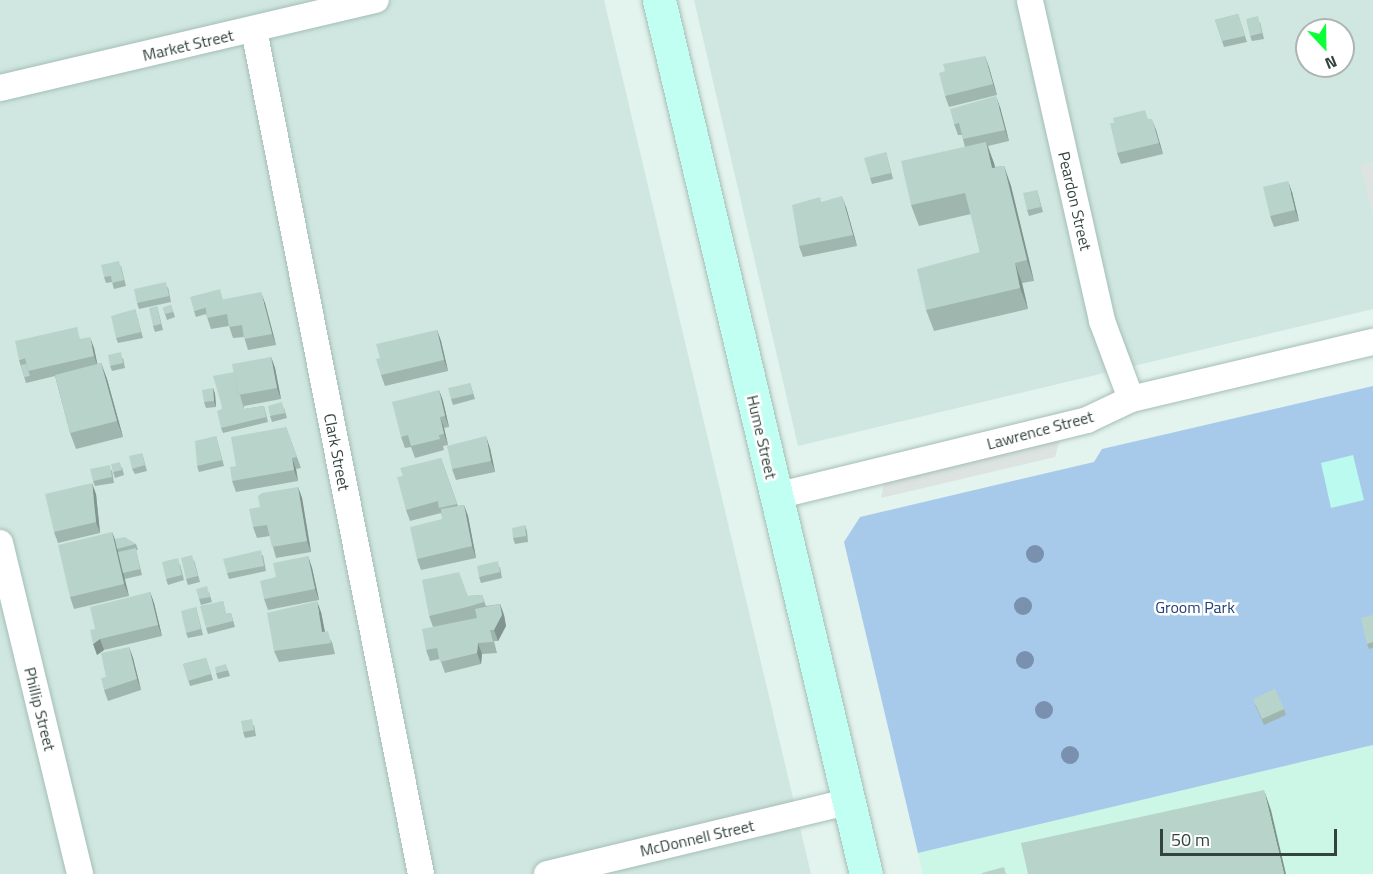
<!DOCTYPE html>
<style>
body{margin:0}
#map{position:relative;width:1373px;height:874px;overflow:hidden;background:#e3f3ee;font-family:"Titillium Web",sans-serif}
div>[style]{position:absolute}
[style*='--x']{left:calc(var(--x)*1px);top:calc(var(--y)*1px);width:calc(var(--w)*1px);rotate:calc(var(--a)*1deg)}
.residential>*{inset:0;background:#d0e7e1}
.commercial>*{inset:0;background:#ccf7e6}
.green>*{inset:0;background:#a8caea}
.sand>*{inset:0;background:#bbfaef}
.parking>*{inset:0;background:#dce3e0}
.roads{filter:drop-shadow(0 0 2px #a5beb6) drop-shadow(0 0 2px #a5beb6)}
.street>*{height:26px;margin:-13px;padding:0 13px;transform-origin:13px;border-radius:13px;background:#fff}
.secondary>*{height:33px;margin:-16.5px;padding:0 16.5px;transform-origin:16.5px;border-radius:16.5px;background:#c0fff2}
.trees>*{width:18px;height:18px;margin:-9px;border-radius:50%;background:#7991ae}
.wall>*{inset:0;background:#9eb6ae}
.shaded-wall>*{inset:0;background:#81948d}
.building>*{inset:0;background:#b8d4ca}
span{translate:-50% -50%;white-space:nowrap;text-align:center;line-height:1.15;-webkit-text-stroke:5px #fff;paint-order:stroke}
.street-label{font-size:16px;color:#33443e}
.park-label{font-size:16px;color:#234179}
.north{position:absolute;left:1295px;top:18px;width:60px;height:60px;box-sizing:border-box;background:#fff;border:2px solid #adb4b2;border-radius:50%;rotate:158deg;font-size:16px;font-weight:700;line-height:24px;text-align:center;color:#33443e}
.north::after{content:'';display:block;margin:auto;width:21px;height:27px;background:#0dff3a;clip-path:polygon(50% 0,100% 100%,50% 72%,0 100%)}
.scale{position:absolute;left:1160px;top:829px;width:177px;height:27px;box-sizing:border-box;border:3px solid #33443e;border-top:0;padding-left:8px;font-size:18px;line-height:21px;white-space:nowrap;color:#33443e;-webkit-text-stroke:4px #fff;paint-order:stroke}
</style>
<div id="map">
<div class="residential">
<i style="clip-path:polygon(0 0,604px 0,811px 874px,0 874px)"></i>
<i style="clip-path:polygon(evenodd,694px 0,1373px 0,1373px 162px,1361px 165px,1373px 216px,1373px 309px,798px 446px,694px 0,1307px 30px,1343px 30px,1343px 66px,1307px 66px,1307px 30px)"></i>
</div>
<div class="commercial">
<i style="clip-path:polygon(1373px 745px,1373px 874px,923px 874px,918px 853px)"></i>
</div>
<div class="green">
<i style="clip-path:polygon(1373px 386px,1373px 745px,918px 853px,844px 542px,860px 517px,1094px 462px,1102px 449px)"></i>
</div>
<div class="sand">
<i style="clip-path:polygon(1353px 455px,1364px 500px,1331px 508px,1321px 463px)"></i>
</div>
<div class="parking">
<i style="clip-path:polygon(1373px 162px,1373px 216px,1360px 165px)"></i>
<i style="clip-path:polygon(1061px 436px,1055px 457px,881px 498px,885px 478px)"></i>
</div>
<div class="roads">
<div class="street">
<i style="--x:1030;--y:1;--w:328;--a:77.3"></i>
<i style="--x:1102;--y:321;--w:83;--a:69.6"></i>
<i style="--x:254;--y:30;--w:860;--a:78.81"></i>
<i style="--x:0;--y:88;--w:386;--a:-13.2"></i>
<i style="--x:776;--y:496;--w:320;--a:-13.7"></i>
<i style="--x:1087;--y:420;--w:49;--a:-25.5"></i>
<i style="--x:1131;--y:399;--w:249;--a:-13.3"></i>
<i style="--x:0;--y:543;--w:341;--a:76.4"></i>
<i style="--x:547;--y:874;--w:309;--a:-13.5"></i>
</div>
<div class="secondary">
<i style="--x:659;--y:0;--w:898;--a:76.68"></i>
</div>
</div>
<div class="trees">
<i style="left:1035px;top:554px"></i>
<i style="left:1023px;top:606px"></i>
<i style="left:1025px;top:660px"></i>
<i style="left:1044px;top:710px"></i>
<i style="left:1070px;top:755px"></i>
</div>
<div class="wall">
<i style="clip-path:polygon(1238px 14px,1247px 42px,1224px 47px,1215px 20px)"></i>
<i style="clip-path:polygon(1260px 22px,1264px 39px,1252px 41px,1250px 36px)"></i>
<i style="clip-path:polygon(985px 56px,997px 95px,949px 107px,945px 96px)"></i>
<i style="clip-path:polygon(1000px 107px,1009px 141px,988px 146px,995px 167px,1004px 166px,1011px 186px,1034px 281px,1022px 283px,1028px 309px,934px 331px,926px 310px,980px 252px,971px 214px,919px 226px,911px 205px,965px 147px,962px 135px,958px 135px,954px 124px)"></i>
<i style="clip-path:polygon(1148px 119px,1156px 130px,1163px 154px,1121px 164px,1117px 153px)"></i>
<i style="clip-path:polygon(886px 152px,893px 179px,872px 184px,870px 178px)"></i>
<i style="clip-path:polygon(1037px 190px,1043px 212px,1029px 216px,1027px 210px)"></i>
<i style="clip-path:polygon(1292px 192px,1299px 221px,1274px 227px,1270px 216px)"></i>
<i style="clip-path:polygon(821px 202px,846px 207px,857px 246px,803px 257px,799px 246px)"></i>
<i style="clip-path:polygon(121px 266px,126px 286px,114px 289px,112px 282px,106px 283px,104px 277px)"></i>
<i style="clip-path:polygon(168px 287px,171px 302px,139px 309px,137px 303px)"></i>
<i style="clip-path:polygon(223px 300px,265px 303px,276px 345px,248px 350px,244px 337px,233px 338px,229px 326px,211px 329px,206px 314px,196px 317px,194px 311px)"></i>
<i style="clip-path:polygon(171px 305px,175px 317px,167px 320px,163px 308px)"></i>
<i style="clip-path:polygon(157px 306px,163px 330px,155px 332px,153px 326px)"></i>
<i style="clip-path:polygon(135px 309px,143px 338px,118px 343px,116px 338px)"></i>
<i style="clip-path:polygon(437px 330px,441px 341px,448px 371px,385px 386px,381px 375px,380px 358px)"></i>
<i style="clip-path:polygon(82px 339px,94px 348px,97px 364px,101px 363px,107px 379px,123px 437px,76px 449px,70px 433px,55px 376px,26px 383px,19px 360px)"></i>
<i style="clip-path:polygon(271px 357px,275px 368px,281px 399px,244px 406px,244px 409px,264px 406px,268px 422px,223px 433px,221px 428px,222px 409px,234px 372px)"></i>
<i style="clip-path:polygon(123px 358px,125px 368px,112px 371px,110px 366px)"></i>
<i style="clip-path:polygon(470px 383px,475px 399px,453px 405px,451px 399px)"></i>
<i style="clip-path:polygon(213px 388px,215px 394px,216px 407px,206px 408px,204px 402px)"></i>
<i style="clip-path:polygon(439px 390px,443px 401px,449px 427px,444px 428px,448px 445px,443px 446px,444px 450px,415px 458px,411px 447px,405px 448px,401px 437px)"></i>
<i style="clip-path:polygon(284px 408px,287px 418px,272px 422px,270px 416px)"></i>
<i style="clip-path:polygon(286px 427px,301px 468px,296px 469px,298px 481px,236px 492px,232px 481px)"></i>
<i style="clip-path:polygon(216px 436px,224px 466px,199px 472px,197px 466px)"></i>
<i style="clip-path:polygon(490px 448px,495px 472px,456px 480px,452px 469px)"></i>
<i style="clip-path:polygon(142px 453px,147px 471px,135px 474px,132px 469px)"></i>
<i style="clip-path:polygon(441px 458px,458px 506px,464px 505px,468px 516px,476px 558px,421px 570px,417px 559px,442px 519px,442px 516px,441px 513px,410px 521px,406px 510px,403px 476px)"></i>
<i style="clip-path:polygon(122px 467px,124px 475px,115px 478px,113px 472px)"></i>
<i style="clip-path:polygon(112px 470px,114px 483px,95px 486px,93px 481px)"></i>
<i style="clip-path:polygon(298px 487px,302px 498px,311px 552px,276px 558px,270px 536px,257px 538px,253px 527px,260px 507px)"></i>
<i style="clip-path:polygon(96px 494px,100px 533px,58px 543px,54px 532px)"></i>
<i style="clip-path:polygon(525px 525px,527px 531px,528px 542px,515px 544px,513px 538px)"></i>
<i style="clip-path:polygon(112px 532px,115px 539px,136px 544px,138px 550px,136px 550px,142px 575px,125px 579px,124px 578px,129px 596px,74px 609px,70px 597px)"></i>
<i style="clip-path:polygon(263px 555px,266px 571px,229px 579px,227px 573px)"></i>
<i style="clip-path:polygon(308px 556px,312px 568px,319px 600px,268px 610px,264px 599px,276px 577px)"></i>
<i style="clip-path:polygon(194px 560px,200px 582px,188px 585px,186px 579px)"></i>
<i style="clip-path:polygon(180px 564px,184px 580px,168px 585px,166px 579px)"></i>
<i style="clip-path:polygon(500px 567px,502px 578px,481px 583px,479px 577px)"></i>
<i style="clip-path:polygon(150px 592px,154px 603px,162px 636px,104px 650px,97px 655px,95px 629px)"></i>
<i style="clip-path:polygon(209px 592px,212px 602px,201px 605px,199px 599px)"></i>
<i style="clip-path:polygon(482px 595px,486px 606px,500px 604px,504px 615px,506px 626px,498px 641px,494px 641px,497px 653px,482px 654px,481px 664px,445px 673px,440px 659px,430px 661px,426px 650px,433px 627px,429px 616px,468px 596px)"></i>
<i style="clip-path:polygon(223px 601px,226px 614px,231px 613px,235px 627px,208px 634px,206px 628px)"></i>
<i style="clip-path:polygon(196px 607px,203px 635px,188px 638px,186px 633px)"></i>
<i style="clip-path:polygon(321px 612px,325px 632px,332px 642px,335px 654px,279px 662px,274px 651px)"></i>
<i style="clip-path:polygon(1373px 615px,1373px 648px,1369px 649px,1367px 644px)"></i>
<i style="clip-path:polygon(129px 647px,133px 658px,141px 690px,108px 701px,104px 690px,106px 677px)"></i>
<i style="clip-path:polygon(206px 658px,213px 680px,190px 686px,183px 664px)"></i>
<i style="clip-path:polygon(228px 670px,230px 676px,218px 679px,216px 673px)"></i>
<i style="clip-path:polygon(1255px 705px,1284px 709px,1286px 715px,1264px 725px)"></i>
<i style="clip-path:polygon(254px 725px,256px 736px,245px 738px,243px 732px)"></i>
</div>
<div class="shaded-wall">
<i style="clip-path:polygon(985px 56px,989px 67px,997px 95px,993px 84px)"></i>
<i style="clip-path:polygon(996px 96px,1000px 107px,1009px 141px,1005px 130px)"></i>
<i style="clip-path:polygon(1152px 119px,1156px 130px,1163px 154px,1159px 143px)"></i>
<i style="clip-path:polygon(986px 142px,994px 163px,1000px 189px,992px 168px)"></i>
<i style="clip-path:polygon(1004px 166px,1011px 186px,1034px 281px,1027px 260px)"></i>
<i style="clip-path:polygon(1288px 181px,1292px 192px,1299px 221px,1295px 210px)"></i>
<i style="clip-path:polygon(842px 196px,846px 207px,857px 246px,853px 235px)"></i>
<i style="clip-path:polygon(1015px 263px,1022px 283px,1028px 309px,1020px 288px)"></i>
<i style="clip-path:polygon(261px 292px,265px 303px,276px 345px,272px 334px)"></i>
<i style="clip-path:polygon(437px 330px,441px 341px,448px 371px,444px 360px)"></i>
<i style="clip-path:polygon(90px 337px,94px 348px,98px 367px,94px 356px)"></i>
<i style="clip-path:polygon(271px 357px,275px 368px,281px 399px,277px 388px)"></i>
<i style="clip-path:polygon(101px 363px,107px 379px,123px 437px,117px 421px)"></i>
<i style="clip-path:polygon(213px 388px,215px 394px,216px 407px,214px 401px)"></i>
<i style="clip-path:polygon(439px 390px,443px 401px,449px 427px,445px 416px)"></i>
<i style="clip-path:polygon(440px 417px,444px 428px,448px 445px,444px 434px)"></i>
<i style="clip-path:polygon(486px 436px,490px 448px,495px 472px,491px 461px)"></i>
<i style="clip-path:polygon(292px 458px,296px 469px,298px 481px,294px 470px)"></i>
<i style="clip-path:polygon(92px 483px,96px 494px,100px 533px,96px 522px)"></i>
<i style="clip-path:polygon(298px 487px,302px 498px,311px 552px,307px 541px)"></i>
<i style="clip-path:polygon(464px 505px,468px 516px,476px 558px,472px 546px)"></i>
<i style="clip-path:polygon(112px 532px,116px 543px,129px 596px,124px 584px)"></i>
<i style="clip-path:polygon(308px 556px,312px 568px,319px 600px,315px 589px)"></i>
<i style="clip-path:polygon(150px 592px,154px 603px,162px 636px,158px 625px)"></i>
<i style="clip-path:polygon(317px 601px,321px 612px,327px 643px,322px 632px)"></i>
<i style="clip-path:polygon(500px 604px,504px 615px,506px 626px,498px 641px,494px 630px)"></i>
<i style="clip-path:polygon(100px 639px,104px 650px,97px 655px,93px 644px)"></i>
<i style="clip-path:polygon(478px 643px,482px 654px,481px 664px,477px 653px)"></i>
<i style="clip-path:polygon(129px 647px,133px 658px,141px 690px,137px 679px)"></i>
<i style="clip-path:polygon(1264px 790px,1271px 810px,1286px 874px,1284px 874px)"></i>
</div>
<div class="building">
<i style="clip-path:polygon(1238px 14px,1245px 36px,1222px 41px,1215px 20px)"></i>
<i style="clip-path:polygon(1258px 16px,1262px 33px,1250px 36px,1246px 19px)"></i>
<i style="clip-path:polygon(985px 56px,993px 84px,945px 96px,939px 73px,945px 71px,943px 64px)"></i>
<i style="clip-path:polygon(996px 96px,1005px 130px,963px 139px,959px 123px,954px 124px,950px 109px)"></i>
<i style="clip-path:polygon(1145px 110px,1148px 119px,1152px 119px,1159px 143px,1117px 153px,1110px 123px,1114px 123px,1113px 118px)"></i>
<i style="clip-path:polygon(986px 142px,992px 168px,1004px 166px,1027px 260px,1015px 263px,1020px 288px,926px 310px,917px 269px,980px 252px,965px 193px,911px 205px,901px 161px)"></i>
<i style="clip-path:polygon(886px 152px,891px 173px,870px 178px,864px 158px)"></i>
<i style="clip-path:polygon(1288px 181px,1295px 210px,1270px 216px,1263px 187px)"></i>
<i style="clip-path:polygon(1037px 190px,1041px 207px,1027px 210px,1023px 193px)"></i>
<i style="clip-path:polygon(842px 196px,853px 235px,799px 246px,792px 205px,820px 197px,821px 202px)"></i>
<i style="clip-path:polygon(119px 261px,124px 280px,112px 283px,111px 276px,104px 277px,101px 265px)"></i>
<i style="clip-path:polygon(166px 282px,169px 296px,137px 303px,134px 289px)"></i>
<i style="clip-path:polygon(220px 289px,223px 300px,205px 303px,205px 308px,194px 311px,190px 297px)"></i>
<i style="clip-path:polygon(261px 292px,272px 334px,244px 339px,242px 325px,229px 327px,227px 314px,207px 318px,205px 303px)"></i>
<i style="clip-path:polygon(171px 305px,173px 312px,165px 314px,163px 308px)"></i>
<i style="clip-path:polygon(157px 306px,161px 324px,153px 326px,149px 308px)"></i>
<i style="clip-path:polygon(135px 309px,141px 332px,116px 338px,111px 316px)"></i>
<i style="clip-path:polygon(77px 327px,80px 339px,90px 337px,94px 356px,28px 371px,25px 358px,19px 360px,15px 341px)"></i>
<i style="clip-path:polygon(437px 330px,444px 360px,381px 375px,376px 359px,380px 358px,376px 344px)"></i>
<i style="clip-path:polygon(121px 352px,123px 363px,110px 366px,108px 355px)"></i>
<i style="clip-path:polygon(271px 357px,277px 388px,238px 395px,232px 364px)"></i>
<i style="clip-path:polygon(101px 363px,117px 421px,70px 433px,55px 375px)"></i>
<i style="clip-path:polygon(26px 364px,30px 376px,24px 377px,21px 365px)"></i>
<i style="clip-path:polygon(234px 372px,238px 395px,240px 395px,244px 409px,264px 406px,266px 417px,221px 428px,217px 411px,222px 409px,221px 403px,213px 376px)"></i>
<i style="clip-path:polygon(470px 383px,473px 394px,451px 399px,448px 388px)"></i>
<i style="clip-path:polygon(213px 388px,214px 401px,204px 402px,202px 390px)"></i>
<i style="clip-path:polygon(439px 390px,445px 416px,440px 417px,444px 434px,439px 435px,440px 439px,411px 446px,408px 435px,401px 437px,392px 402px)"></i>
<i style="clip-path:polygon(282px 402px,285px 413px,270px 416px,268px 406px)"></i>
<i style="clip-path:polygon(286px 427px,297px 457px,292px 458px,294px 470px,232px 481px,230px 467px,236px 466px,231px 437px)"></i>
<i style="clip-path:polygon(216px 436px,222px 460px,197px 466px,195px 441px)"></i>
<i style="clip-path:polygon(486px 436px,491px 461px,452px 469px,447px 446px)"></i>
<i style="clip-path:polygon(142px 453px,145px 465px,132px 469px,129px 456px)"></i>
<i style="clip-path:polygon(441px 458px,457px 504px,439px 508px,438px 501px,406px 510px,397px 477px,403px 476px,400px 468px)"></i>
<i style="clip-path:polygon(120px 462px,122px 470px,113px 472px,111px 464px)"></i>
<i style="clip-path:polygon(110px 465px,112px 477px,93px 481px,90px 469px)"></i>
<i style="clip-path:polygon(92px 483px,96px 522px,54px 532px,45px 494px)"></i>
<i style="clip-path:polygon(298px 487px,307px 541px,272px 547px,267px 525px,253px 527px,249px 509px,260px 507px,258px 496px,262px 493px)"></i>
<i style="clip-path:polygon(464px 505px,472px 546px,417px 559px,410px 527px,442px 519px,441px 509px)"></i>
<i style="clip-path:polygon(525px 525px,526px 536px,513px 538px,512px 528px)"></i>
<i style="clip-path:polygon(112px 532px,124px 584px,70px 597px,58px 545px)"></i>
<i style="clip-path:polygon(125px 537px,136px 544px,117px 549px,115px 539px)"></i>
<i style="clip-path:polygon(136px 548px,140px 569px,123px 573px,118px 552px)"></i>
<i style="clip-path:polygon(261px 550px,264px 566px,227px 573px,223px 559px)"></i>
<i style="clip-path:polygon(192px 555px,198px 576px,186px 579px,181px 558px)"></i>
<i style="clip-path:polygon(308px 556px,315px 589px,264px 599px,260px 581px,276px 577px,273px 563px)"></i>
<i style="clip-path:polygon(178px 558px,182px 575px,166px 579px,162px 562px)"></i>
<i style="clip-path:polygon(498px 561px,500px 572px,479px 577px,477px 566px)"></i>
<i style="clip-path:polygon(459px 572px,468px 596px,482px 595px,484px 602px,467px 607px,429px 616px,422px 580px)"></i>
<i style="clip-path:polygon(207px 586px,210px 597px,199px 599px,196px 589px)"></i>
<i style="clip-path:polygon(150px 592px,158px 625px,100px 639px,93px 644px,90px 630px,95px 629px,90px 607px)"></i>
<i style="clip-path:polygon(223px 601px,226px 614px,231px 613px,233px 621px,206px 628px,200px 606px)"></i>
<i style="clip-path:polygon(317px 601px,322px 632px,328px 631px,331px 643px,274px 651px,267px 613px)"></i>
<i style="clip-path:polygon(500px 604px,502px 615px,494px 630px,490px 630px,493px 642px,478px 643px,477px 653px,440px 662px,437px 648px,426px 650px,422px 629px,477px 618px,475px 609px)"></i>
<i style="clip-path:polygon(196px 607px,201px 629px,186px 633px,181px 611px)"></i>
<i style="clip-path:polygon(1373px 615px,1373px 642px,1367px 644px,1361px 618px)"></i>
<i style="clip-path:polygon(129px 647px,137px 679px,104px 690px,101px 678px,106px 677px,101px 653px)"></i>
<i style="clip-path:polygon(206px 658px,211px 674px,188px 681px,183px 664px)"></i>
<i style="clip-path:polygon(226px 664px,228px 670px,216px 673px,215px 667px)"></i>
<i style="clip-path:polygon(1275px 689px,1284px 709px,1262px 719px,1253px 699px)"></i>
<i style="clip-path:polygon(252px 719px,254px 730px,243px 732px,241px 721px)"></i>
<i style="clip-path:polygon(1264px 790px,1284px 874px,1028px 874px,1021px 843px)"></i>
<i style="clip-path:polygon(1004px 867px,1006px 874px,982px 874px,982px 873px)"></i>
</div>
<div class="street-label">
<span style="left:188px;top:45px;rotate:-13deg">Market Street</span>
<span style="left:1075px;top:201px;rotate:77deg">Peardon Street</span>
<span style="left:1040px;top:430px;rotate:-15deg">Lawrence Street</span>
<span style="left:762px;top:437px;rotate:77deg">Hume Street</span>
<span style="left:337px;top:452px;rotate:79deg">Clark Street</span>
<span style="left:40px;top:709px;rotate:76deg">Phillip Street</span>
<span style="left:697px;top:838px;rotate:-13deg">McDonnell Street</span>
</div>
<div class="park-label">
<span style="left:1195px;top:607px">Groom Park</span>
</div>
<div class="north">N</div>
<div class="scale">50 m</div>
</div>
